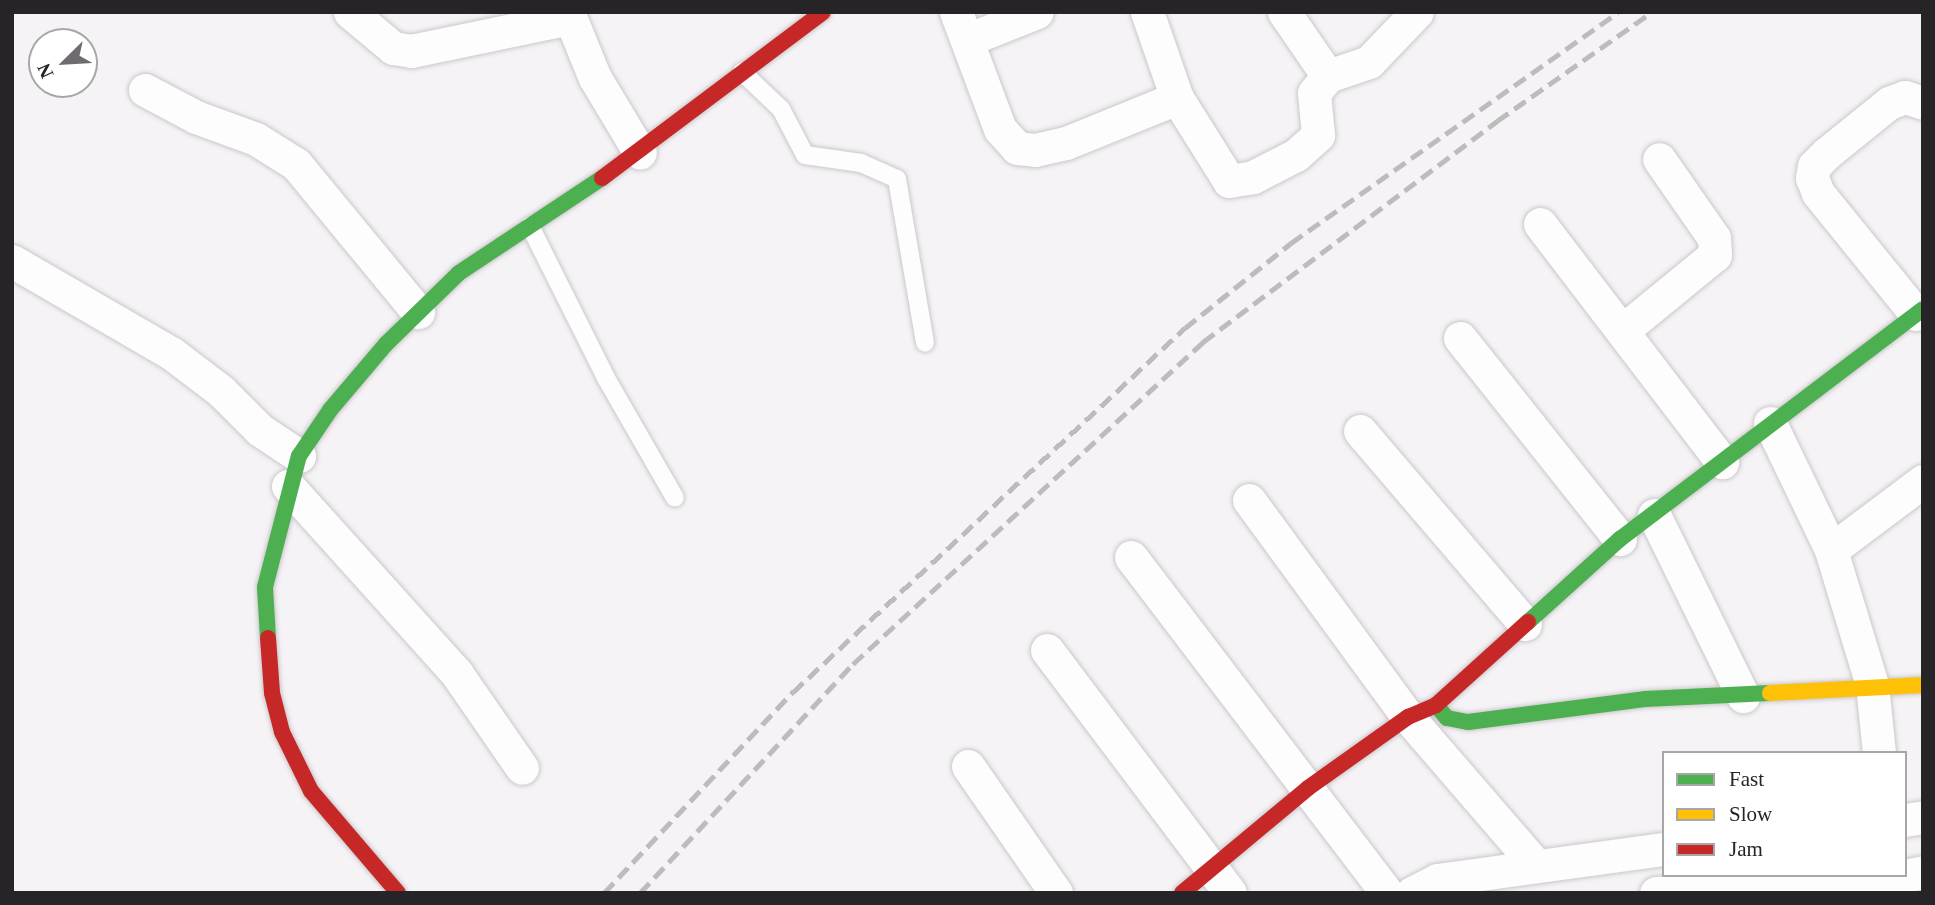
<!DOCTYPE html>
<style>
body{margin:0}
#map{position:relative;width:1935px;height:905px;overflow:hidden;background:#f6f3f6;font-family:Georgia,serif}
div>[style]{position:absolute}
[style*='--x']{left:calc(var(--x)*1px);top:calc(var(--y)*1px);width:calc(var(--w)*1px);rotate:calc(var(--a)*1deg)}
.roads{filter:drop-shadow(0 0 2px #cac8ca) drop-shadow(0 0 2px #cac8ca)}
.lane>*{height:18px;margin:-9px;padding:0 9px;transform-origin:9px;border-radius:9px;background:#fefdfe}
.street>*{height:33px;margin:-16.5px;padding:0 16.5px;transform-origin:16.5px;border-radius:16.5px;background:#fefdfe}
.fast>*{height:16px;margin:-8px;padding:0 8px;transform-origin:8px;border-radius:8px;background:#4caf50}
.slow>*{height:16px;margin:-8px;padding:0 8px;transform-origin:8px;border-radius:8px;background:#ffc107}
.jam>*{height:16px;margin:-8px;padding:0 8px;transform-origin:8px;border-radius:8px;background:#c62828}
.rail>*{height:5px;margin-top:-2.5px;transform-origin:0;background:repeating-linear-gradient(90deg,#bdbcbd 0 14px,transparent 0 21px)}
span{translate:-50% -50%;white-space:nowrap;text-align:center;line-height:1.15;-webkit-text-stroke:6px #fff;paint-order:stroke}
.frame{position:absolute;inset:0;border:14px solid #262426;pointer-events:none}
.legend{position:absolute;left:1662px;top:751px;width:245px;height:126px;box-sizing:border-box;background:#fff;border:2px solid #a8a7a8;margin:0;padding:9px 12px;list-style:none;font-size:21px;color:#262426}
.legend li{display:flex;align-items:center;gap:14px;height:35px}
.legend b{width:35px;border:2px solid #a8a7a8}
.north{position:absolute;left:28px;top:28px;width:70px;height:70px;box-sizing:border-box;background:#fff;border:2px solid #a8a7a8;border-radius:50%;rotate:246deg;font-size:19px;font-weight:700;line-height:28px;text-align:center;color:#262426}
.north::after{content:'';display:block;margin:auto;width:24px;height:32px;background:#6f6c6f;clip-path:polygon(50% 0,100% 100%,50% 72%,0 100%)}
</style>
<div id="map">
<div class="roads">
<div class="lane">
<i style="--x:742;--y:72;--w:54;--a:43.5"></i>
<i style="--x:781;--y:109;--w:52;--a:62.4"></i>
<i style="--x:805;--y:155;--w:57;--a:8.1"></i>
<i style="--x:861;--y:163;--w:39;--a:24"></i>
<i style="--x:897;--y:179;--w:166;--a:80.3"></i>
<i style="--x:530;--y:226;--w:170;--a:63.4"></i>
<i style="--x:606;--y:378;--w:138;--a:60.1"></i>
</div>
<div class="street">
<i style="--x:350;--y:12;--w:56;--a:39.9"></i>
<i style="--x:393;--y:48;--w:18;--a:9"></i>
<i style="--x:411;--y:51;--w:162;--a:-11.7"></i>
<i style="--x:568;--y:12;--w:71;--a:67.8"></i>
<i style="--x:595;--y:78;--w:87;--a:59"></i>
<i style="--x:956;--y:12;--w:125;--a:69.4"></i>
<i style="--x:1000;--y:129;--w:25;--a:48"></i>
<i style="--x:1017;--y:148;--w:18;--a:6"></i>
<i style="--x:1035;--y:150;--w:32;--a:-13"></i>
<i style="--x:1066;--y:143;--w:120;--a:-22.1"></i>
<i style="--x:1147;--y:12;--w:91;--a:70.8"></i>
<i style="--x:1177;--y:98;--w:98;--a:57.9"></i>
<i style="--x:1229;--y:181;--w:24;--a:-9"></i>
<i style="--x:1253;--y:177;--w:48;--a:-27.1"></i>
<i style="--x:1296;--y:155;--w:30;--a:-42"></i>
<i style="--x:1318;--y:135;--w:42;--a:-95.4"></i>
<i style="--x:1314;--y:93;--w:22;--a:-51"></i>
<i style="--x:1328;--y:76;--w:43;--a:-18.9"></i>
<i style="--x:1369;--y:62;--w:69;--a:-46.2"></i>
<i style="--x:1284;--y:12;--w:78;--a:55.5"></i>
<i style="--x:967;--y:40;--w:75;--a:-21.8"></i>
<i style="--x:145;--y:90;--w:58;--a:27.9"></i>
<i style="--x:196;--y:117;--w:64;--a:20.1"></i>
<i style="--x:256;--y:139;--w:47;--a:32"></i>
<i style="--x:296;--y:164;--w:192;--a:50.5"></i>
<i style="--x:1540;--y:224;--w:300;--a:52.6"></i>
<i style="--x:12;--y:261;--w:184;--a:30.1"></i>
<i style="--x:171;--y:353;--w:63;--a:37.2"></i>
<i style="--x:221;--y:391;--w:55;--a:45"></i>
<i style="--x:260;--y:430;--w:47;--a:33.7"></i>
<i style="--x:1916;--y:314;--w:156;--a:-129"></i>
<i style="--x:1818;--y:193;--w:16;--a:-112"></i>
<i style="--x:1812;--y:178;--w:12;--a:-81"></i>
<i style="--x:1814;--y:166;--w:18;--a:-45"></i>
<i style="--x:1827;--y:153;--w:80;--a:-38.9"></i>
<i style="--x:1889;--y:103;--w:17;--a:-21"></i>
<i style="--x:1905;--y:97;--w:19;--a:18"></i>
<i style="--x:1622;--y:331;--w:120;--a:-39.3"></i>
<i style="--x:1715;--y:255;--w:17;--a:-93"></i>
<i style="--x:1714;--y:238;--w:96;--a:-124.8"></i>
<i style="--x:1460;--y:338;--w:257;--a:51.5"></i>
<i style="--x:1770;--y:423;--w:141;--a:64.3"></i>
<i style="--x:1831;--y:550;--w:141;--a:73.1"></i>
<i style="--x:1872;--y:685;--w:68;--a:84.1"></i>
<i style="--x:1360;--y:431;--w:254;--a:49.5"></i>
<i style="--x:288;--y:486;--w:253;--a:48"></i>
<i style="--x:457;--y:674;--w:114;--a:55.3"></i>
<i style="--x:1249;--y:500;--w:269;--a:53.8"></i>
<i style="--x:1408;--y:717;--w:194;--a:49.2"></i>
<i style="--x:1654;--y:515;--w:202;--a:63.8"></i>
<i style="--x:1831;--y:550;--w:115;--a:-36.9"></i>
<i style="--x:1131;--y:557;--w:422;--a:52.7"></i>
<i style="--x:1047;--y:650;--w:304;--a:53"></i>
<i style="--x:968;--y:766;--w:155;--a:55.3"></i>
<i style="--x:1905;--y:820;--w:18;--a:-9"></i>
<i style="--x:1412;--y:893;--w:28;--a:-27"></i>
<i style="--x:1437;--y:880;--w:229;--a:-7.8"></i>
<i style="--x:1656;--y:893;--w:232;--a:-3.5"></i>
<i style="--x:1888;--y:879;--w:36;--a:-11"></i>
</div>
<div class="fast">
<i style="--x:1528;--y:622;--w:124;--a:-42.1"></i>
<i style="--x:1620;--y:539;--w:380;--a:-37.2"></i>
<i style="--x:268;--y:638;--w:51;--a:-93.4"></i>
<i style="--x:265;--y:587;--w:135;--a:-75.5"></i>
<i style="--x:299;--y:456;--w:55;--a:-56"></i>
<i style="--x:330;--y:410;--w:87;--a:-49.7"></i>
<i style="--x:386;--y:344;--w:102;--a:-44.2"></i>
<i style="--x:459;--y:273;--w:172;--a:-33.6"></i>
<i style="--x:1436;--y:705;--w:17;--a:50"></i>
<i style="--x:1447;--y:718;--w:21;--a:11"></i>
<i style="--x:1468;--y:722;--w:178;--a:-7.4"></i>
<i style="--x:1645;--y:699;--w:125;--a:-2.7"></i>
</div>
<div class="slow">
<i style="--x:1770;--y:693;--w:153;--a:-3"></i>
</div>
<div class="jam">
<i style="--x:602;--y:178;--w:276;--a:-36.9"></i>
<i style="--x:268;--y:638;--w:55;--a:85.8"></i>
<i style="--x:272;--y:693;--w:40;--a:75.6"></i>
<i style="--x:282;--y:732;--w:66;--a:63.8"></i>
<i style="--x:311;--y:791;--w:134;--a:49.5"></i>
<i style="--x:1182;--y:893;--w:164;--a:-39.8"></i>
<i style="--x:1308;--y:788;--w:123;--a:-35.4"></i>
<i style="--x:1408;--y:717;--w:30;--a:-23"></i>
<i style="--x:1436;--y:705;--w:124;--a:-42.1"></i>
</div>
</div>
<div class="rail">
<i style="--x:604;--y:893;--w:276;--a:-46.8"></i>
<i style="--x:793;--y:692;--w:535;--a:-42.88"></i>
<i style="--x:1185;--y:328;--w:136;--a:-38.7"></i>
<i style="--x:1291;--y:243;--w:400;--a:-35.2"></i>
<i style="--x:640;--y:893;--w:313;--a:-47.1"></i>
<i style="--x:853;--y:664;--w:476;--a:-42.6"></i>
<i style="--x:1203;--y:342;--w:368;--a:-36.9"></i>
<i style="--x:1497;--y:121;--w:189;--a:-35.1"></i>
</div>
<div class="frame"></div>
<ul class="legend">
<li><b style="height:9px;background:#4caf50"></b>Fast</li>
<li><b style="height:9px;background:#ffc107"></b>Slow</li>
<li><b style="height:9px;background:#c62828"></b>Jam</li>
</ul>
<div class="north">N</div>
</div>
